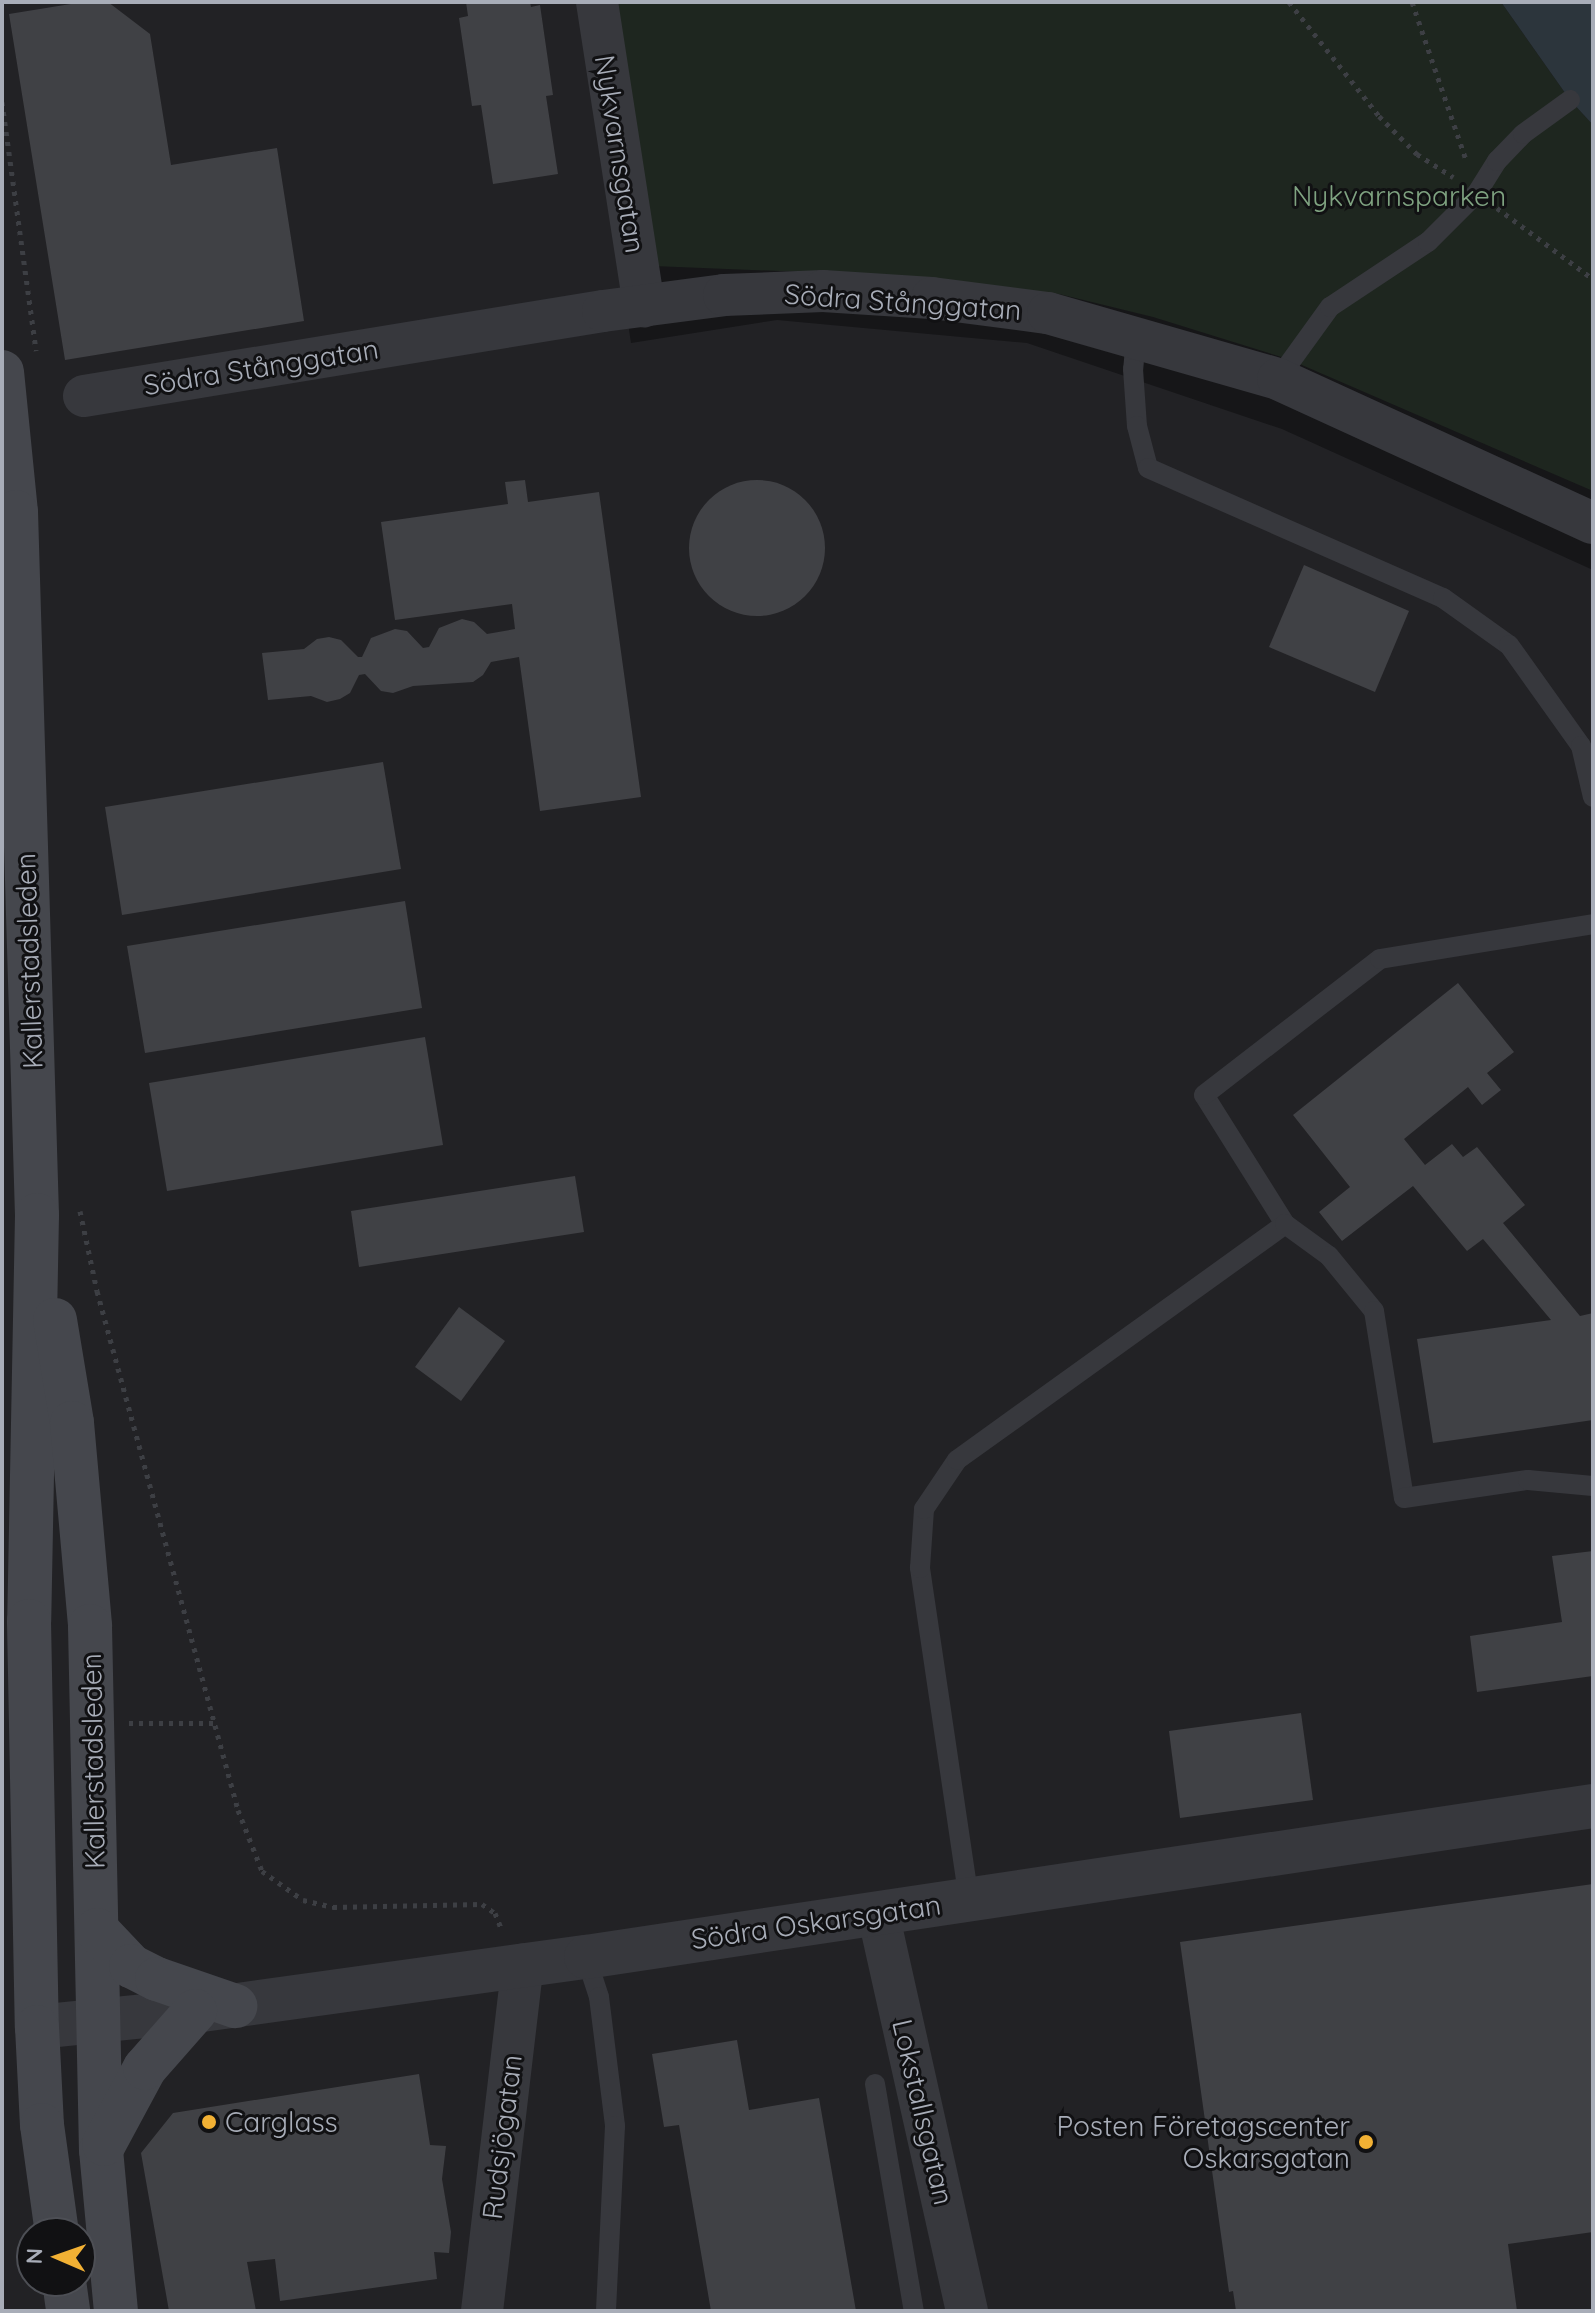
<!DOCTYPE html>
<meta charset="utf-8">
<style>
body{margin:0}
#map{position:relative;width:1595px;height:2313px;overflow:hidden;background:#161618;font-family:Quicksand,sans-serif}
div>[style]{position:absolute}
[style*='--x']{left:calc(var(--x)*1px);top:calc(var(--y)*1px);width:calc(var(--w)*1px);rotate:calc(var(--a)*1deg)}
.built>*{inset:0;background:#222225}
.green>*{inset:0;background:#1e261f}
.water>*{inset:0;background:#2c353c}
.building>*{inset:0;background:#404145}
.round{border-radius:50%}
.path>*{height:5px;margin-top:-2.5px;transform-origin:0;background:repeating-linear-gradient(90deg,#3d3f44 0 4px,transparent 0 10px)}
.service>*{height:20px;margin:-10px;padding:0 10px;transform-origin:10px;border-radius:10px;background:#37383d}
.minor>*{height:42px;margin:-21px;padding:0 21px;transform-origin:21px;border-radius:21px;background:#37383d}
.tertiary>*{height:44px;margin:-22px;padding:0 22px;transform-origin:22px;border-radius:22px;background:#37383d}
.secondary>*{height:44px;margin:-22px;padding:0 22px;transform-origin:22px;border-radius:22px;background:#45474d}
.dots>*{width:22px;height:22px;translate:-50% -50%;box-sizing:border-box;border:4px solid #111113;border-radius:50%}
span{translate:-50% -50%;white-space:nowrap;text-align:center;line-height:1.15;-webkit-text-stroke:6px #111113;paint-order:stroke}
.street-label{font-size:28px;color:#a8adb8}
.park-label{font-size:28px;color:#7fa381}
.poi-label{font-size:28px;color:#a8adb8}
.left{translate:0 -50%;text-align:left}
.right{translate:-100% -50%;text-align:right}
.frame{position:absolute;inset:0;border:4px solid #a8adb8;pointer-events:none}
.north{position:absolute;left:16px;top:2217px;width:80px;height:80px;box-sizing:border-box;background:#111113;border:2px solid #4d4f55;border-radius:50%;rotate:272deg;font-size:22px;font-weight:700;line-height:32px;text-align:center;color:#a8adb8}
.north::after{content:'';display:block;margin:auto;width:28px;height:36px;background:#f2b134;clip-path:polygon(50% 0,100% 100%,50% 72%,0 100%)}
</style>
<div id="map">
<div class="built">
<i style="clip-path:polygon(evenodd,2px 2px,580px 2px,631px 343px,777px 320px,1027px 343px,1282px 429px,1593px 570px,1593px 2311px,2px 2311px,2px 2px,32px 2233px,80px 2233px,80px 2281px,32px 2281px,32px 2233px)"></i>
</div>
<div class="green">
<i style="clip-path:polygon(615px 2px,1501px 2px,1570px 100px,1593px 125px,1593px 491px,1288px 359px,1153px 317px,1059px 294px,828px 273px,653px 266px)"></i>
</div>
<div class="water">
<i style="clip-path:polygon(1501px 2px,1593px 2px,1593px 125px,1570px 100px)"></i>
</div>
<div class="building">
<i style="clip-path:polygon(83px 2px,108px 2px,150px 34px,171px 165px,277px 148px,304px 321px,65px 360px,9px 14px)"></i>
<i style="clip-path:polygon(466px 2px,530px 2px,531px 7px,540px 5px,553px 95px,546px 96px,558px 174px,493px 184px,481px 105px,472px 106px,459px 18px,468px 16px)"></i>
<i class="round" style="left:689px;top:480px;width:136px;height:136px"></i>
<i style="clip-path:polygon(525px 480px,528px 502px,599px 492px,641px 797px,540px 811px,519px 657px,491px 662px,483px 675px,473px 682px,413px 686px,393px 693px,381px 691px,365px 674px,359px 675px,350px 693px,340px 699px,327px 702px,311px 696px,268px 700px,262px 653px,304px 649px,317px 639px,329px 637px,341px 640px,358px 657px,362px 657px,371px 638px,395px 629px,407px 631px,423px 648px,429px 647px,439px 628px,462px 619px,474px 622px,487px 634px,515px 629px,512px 604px,395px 620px,381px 522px,508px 504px,505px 482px)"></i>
<i style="clip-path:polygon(1304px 565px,1409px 611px,1375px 692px,1269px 647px)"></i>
<i style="clip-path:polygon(383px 762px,401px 869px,122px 915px,105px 807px)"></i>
<i style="clip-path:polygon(405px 901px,422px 1008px,145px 1053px,127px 946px)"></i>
<i style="clip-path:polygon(1458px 983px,1514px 1052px,1487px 1073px,1501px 1090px,1482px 1105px,1468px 1087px,1404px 1139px,1425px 1165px,1452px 1144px,1463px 1157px,1477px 1147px,1525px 1205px,1503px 1223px,1580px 1316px,1593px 1313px,1593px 1420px,1433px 1443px,1417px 1339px,1551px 1320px,1483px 1239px,1467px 1251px,1413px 1186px,1342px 1241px,1319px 1212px,1350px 1187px,1293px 1115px)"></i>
<i style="clip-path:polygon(425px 1037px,443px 1145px,167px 1191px,149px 1083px)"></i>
<i style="clip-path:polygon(575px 1176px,584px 1232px,359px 1267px,351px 1211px)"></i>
<i style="clip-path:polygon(459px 1307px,505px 1341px,461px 1401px,415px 1367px)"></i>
<i style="clip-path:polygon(1593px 1551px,1593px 1676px,1477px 1692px,1470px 1636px,1562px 1622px,1552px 1556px)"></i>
<i style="clip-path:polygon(1301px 1713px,1313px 1800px,1180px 1818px,1169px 1731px)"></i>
<i style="clip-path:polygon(1593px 1884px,1593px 2232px,1508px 2244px,1517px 2311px,1236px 2311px,1233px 2291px,1229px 2292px,1180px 1942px)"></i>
<i style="clip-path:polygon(737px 2040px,749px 2110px,819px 2098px,856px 2311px,711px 2311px,679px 2125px,664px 2127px,652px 2054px)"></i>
<i style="clip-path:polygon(419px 2074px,430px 2145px,446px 2146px,442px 2179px,451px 2232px,449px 2253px,434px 2252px,437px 2279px,280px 2301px,275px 2259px,247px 2262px,256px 2311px,169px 2311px,141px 2153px,173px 2113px)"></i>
</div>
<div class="path">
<i style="--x:1289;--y:2;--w:145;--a:51.7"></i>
<i style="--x:1379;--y:116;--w:54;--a:45"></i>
<i style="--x:1417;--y:154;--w:43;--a:32.6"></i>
<i style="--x:1412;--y:2;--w:167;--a:71.1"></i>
<i style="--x:2;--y:102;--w:251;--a:82.2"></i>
<i style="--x:1497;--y:208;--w:119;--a:36.5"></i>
<i style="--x:80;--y:1211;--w:82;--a:78"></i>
<i style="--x:97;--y:1291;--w:538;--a:74.8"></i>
<i style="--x:238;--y:1810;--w:66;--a:68.5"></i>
<i style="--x:262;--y:1871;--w:50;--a:35.3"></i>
<i style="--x:303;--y:1900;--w:31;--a:13"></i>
<i style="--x:333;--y:1907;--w:149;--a:-1.2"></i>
<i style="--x:482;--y:1904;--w:16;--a:35"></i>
<i style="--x:495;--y:1913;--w:18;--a:68"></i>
<i style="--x:129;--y:1723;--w:87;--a:0"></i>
</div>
<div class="service">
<i style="--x:1136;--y:337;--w:32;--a:95"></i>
<i style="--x:1133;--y:369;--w:57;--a:86"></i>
<i style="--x:1137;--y:426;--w:43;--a:75.3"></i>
<i style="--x:1148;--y:468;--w:322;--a:23.8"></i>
<i style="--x:1443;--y:598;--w:81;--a:35.5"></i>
<i style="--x:1509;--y:645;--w:124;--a:54.5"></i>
<i style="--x:1581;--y:746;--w:52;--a:76.8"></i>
<i style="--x:1278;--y:379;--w:89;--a:-54.2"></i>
<i style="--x:1330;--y:307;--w:118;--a:-33.6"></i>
<i style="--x:1428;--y:242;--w:69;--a:-45"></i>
<i style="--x:1477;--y:193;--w:38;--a:-58"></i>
<i style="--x:1497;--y:161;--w:37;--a:-46"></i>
<i style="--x:1523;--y:134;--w:58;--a:-35.9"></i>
<i style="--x:1285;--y:1224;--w:152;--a:-122.1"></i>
<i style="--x:1204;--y:1095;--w:222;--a:-37.7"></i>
<i style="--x:1380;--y:959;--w:216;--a:-9.3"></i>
<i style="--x:969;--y:1900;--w:336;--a:-98.4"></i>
<i style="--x:920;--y:1568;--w:59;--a:-86.1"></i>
<i style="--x:924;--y:1509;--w:59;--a:-56"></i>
<i style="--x:957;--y:1460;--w:404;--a:-35.7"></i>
<i style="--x:1285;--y:1224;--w:54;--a:36"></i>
<i style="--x:1329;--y:1256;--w:71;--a:50.7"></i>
<i style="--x:1374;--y:1311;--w:189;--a:80.9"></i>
<i style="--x:1404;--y:1498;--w:125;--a:-8.3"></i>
<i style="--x:1528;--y:1480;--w:65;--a:5.3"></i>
<i style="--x:586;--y:1957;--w:42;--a:72"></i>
<i style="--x:599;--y:1997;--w:130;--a:82.9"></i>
<i style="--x:615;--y:2126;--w:185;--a:92.8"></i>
<i style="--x:875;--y:2084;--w:230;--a:80.3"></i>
</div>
<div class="minor">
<i style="--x:597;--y:2;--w:308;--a:81.2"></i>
<i style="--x:84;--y:396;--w:526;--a:-9.3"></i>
<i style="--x:603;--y:311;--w:122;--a:-7.5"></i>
<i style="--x:724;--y:295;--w:99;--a:-2.3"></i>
<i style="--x:823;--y:291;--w:109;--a:3.7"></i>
<i style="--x:932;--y:298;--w:117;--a:7.4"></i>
<i style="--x:1048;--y:313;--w:239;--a:16"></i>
<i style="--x:1278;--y:379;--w:346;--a:24.6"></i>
<i style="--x:878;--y:1913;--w:408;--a:77.4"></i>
<i style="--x:482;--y:2311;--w:349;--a:-83.3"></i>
</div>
<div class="tertiary">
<i style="--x:37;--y:2027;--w:159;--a:-5.8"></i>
<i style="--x:195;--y:2011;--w:395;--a:-7.9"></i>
<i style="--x:586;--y:1957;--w:1018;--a:-8.53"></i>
</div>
<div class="secondary">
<i style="--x:2;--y:372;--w:141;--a:84.3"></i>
<i style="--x:16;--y:512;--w:703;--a:88.29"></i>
<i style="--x:37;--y:1215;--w:406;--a:91.1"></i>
<i style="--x:29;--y:1621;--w:406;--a:88.9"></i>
<i style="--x:37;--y:2027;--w:98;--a:87.1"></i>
<i style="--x:42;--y:2125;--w:109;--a:82.1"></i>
<i style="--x:55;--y:1320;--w:104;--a:80.6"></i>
<i style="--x:72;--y:1423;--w:204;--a:84.9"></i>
<i style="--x:90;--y:1626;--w:524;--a:88.8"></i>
<i style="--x:101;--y:2150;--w:162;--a:84.7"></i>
<i style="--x:97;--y:1930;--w:50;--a:46.6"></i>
<i style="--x:131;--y:1966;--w:29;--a:27"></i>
<i style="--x:157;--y:1979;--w:83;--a:19.1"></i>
<i style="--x:104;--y:2144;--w:86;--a:-61.7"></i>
<i style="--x:145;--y:2068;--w:76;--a:-48.7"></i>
<i style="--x:64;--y:2281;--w:30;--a:82"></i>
</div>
<div class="dots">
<i style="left:209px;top:2122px;background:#f2b134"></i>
<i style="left:1366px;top:2142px;background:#f2b134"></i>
</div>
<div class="street-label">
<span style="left:620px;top:154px;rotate:81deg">Nykvarnsgatan</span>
<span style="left:903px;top:302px;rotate:4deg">Södra Stånggatan</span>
<span style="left:261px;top:367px;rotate:-9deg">Södra Stånggatan</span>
<span style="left:29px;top:961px;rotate:-92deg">Kallerstadsleden</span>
<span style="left:93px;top:1761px;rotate:-91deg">Kallerstadsleden</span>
<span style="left:816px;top:1922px;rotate:-8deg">Södra Oskarsgatan</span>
<span style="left:923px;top:2112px;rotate:77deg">Lokstallsgatan</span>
<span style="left:502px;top:2137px;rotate:-83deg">Rudsjögatan</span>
</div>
<div class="park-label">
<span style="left:1399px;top:196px">Nykvarnsparken</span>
</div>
<div class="poi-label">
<span class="left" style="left:225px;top:2122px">Carglass</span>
<span class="right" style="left:1350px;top:2142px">Posten Företagscenter<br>Oskarsgatan</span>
</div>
<div class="frame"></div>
<div class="north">N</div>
</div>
